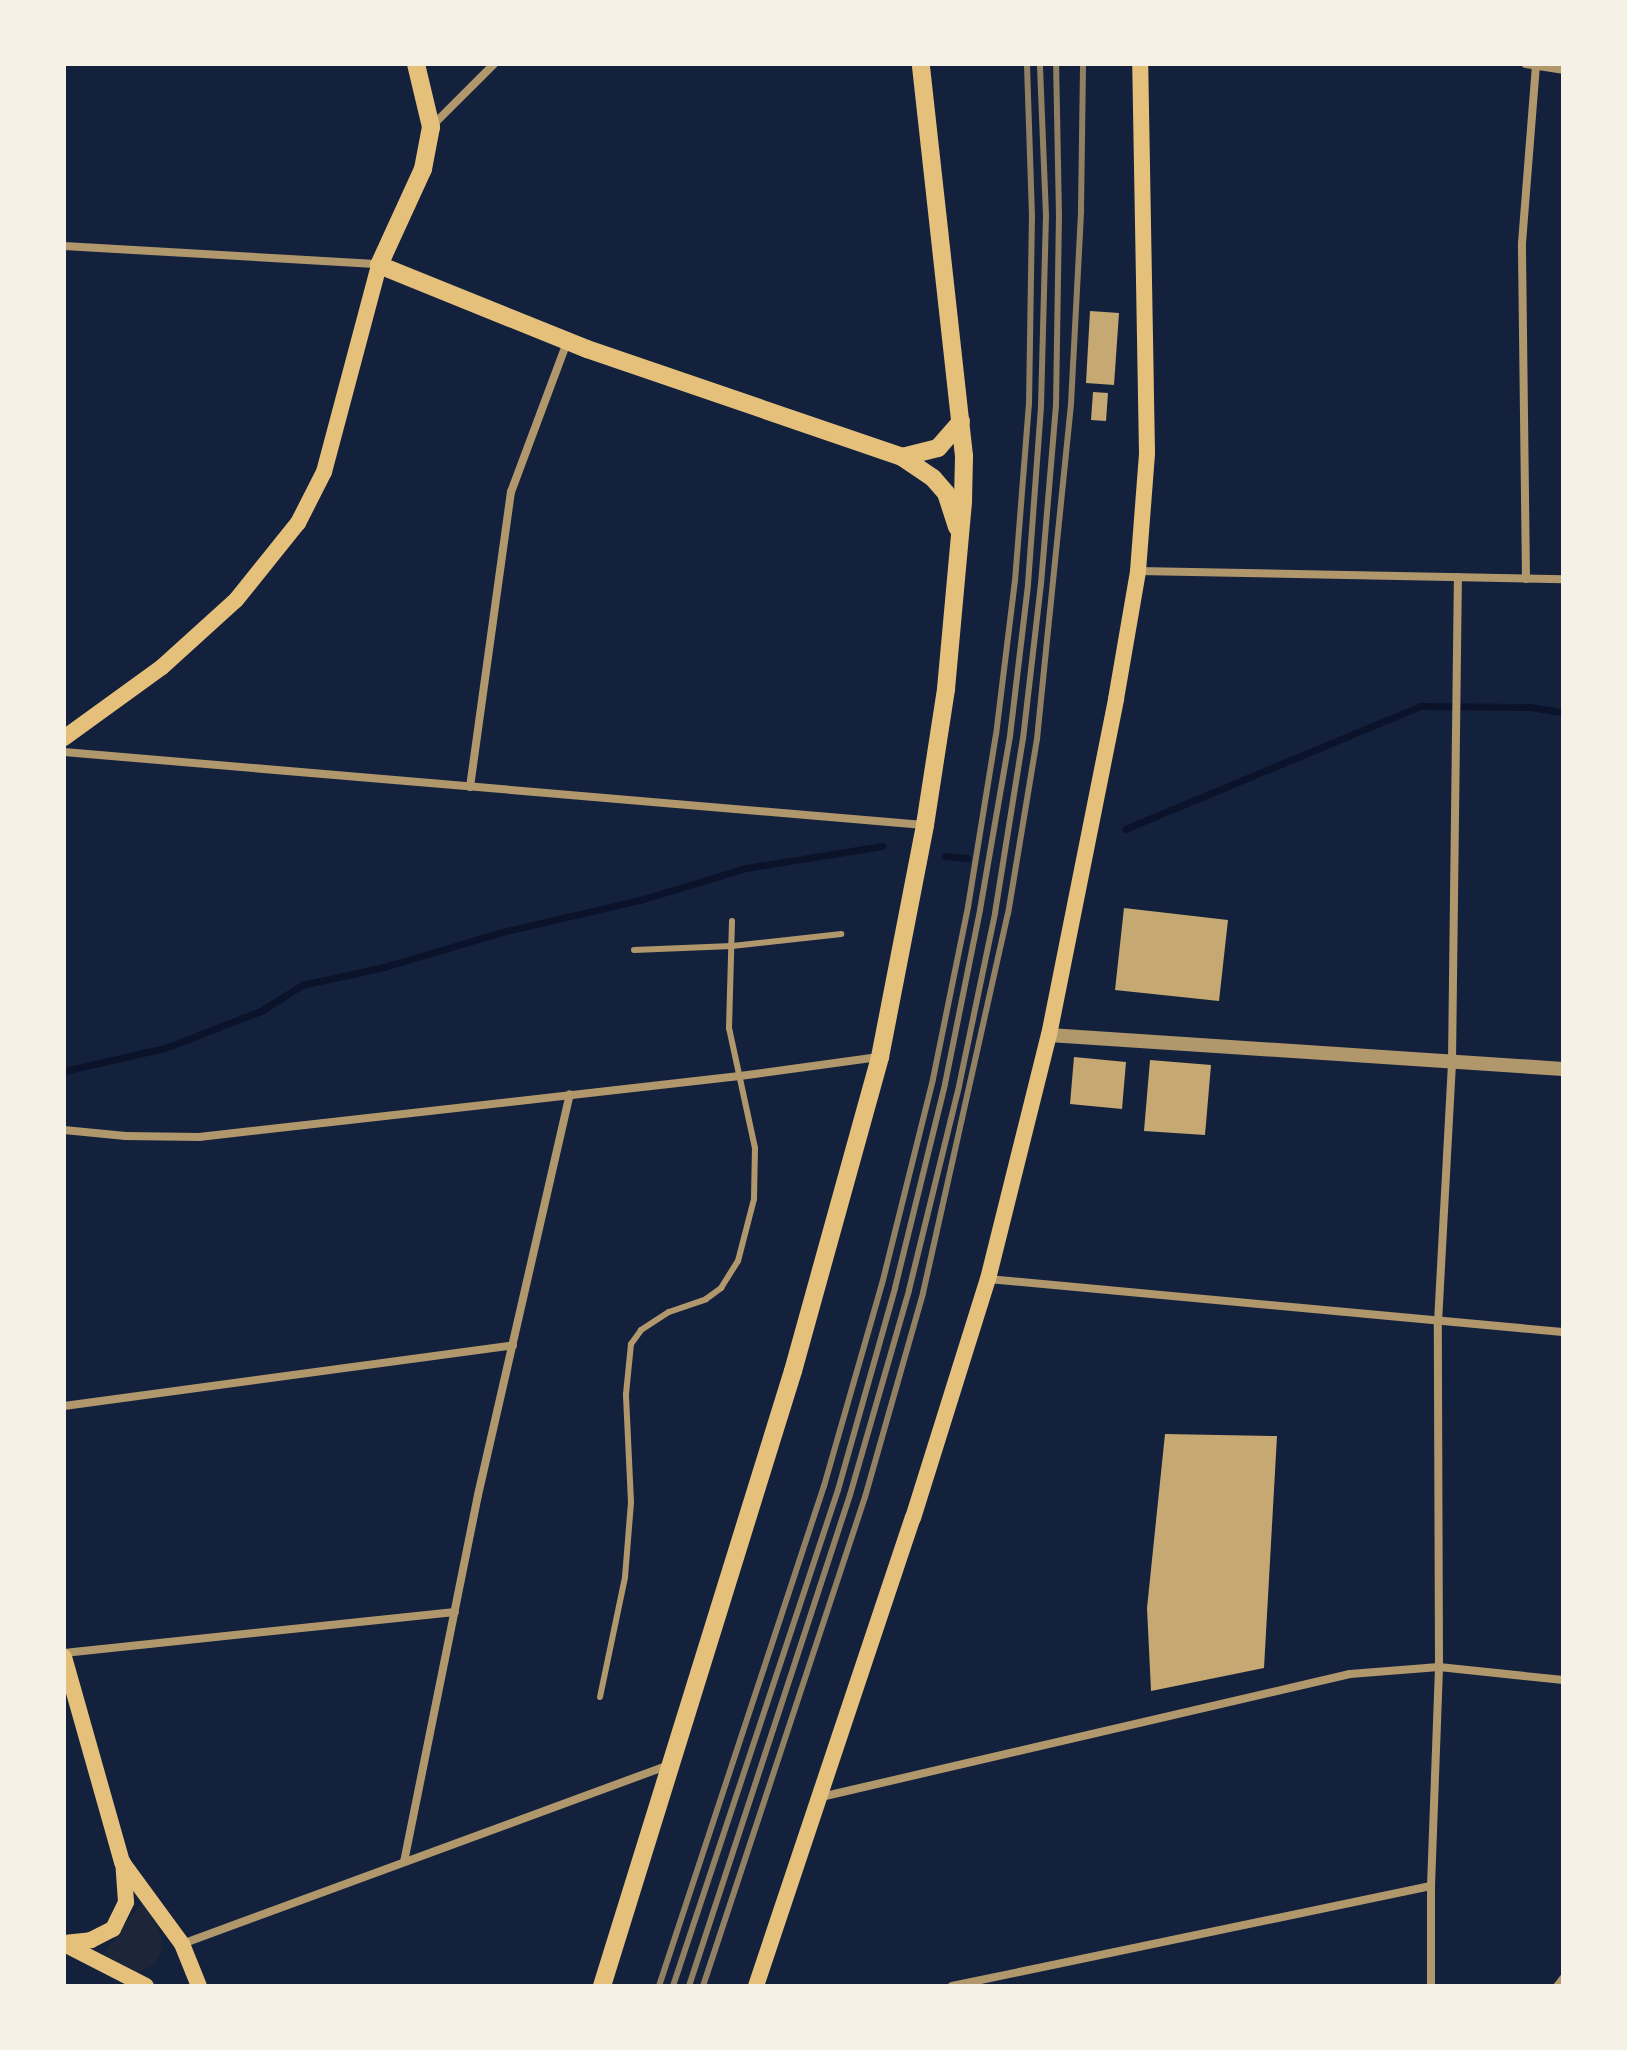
<!DOCTYPE html>
<style>
body{margin:0}
#map{position:relative;width:1627px;height:2050px;overflow:hidden;background:#14213d;font-family:"Nunito Sans",sans-serif}
div>[style]{position:absolute}
[style*='--x']{left:calc(var(--x)*1px);top:calc(var(--y)*1px);width:calc(var(--w)*1px);rotate:calc(var(--a)*1deg)}
.green>*{inset:0;background:#1d2539}
.stream>*{height:7px;margin:-3.5px;padding:0 3.5px;transform-origin:3.5px;border-radius:3.5px;background:#0b132b}
.building>*{inset:0;background:#c6a872}
.service>*{height:6px;margin:-3px;padding:0 3px;transform-origin:3px;border-radius:3px;background:#b1986c}
.minor>*{height:8px;margin:-4px;padding:0 4px;transform-origin:4px;border-radius:4px;background:#b1986c}
.tertiary>*{height:14px;margin:-7px;padding:0 7px;transform-origin:7px;border-radius:7px;background:#b1986c}
.secondary>*{height:16px;margin:-8px;padding:0 8px;transform-origin:8px;border-radius:8px;background:#e5c07b}
.primary>*{height:18px;margin:-9px;padding:0 9px;transform-origin:9px;border-radius:9px;background:#e5c07b}
.rail>*{height:6px;margin:-3px;padding:0 3px;transform-origin:3px;border-radius:3px;background:#918062}
span{translate:-50% -50%;white-space:nowrap;text-align:center;line-height:1.15;-webkit-text-stroke:8px #f6f1e7;paint-order:stroke}
.frame{position:absolute;inset:0;border:66px solid #f6f1e7;pointer-events:none}
</style>
<div id="map">
<div class="green">
<i style="clip-path:polygon(144px 1900px,161px 1935px,162px 1951px,154px 1965px,135px 1973px,100px 1958px)"></i>
</div>
<div class="stream">
<i style="--x:1125;--y:829;--w:321;--a:-22.6"></i>
<i style="--x:1421;--y:706;--w:109;--a:0.5"></i>
<i style="--x:1530;--y:707;--w:33;--a:9"></i>
<i style="--x:945;--y:856;--w:22;--a:5"></i>
<i style="--x:64;--y:1071;--w:104;--a:-12.8"></i>
<i style="--x:165;--y:1048;--w:103;--a:-21.1"></i>
<i style="--x:261;--y:1011;--w:49;--a:-32.4"></i>
<i style="--x:302;--y:985;--w:84;--a:-12.4"></i>
<i style="--x:384;--y:967;--w:123;--a:-16.5"></i>
<i style="--x:502;--y:932;--w:142;--a:-13.1"></i>
<i style="--x:640;--y:900;--w:111;--a:-16.8"></i>
<i style="--x:746;--y:868;--w:138;--a:-9.2"></i>
</div>
<div class="building">
<i style="clip-path:polygon(1090px 311px,1119px 313px,1114px 385px,1086px 383px)"></i>
<i style="clip-path:polygon(1093px 392px,1108px 393px,1106px 421px,1091px 420px)"></i>
<i style="clip-path:polygon(1124px 908px,1228px 920px,1219px 1001px,1115px 990px)"></i>
<i style="clip-path:polygon(1074px 1057px,1126px 1062px,1122px 1109px,1070px 1104px)"></i>
<i style="clip-path:polygon(1150px 1060px,1211px 1065px,1205px 1135px,1144px 1131px)"></i>
<i style="clip-path:polygon(1165px 1434px,1277px 1436px,1264px 1668px,1151px 1691px,1147px 1608px)"></i>
</div>
<div class="service">
<i style="--x:634;--y:950;--w:98;--a:-2.3"></i>
<i style="--x:732;--y:946;--w:110;--a:-6.3"></i>
<i style="--x:600;--y:1697;--w:123;--a:-78.2"></i>
<i style="--x:625;--y:1577;--w:75;--a:-85.4"></i>
<i style="--x:631;--y:1502;--w:108;--a:-92.7"></i>
<i style="--x:626;--y:1394;--w:50;--a:-84.3"></i>
<i style="--x:631;--y:1344;--w:17;--a:-54"></i>
<i style="--x:641;--y:1330;--w:33;--a:-33"></i>
<i style="--x:669;--y:1312;--w:39;--a:-19"></i>
<i style="--x:706;--y:1299;--w:19;--a:-36"></i>
<i style="--x:721;--y:1288;--w:32;--a:-58"></i>
<i style="--x:738;--y:1261;--w:64;--a:-75.5"></i>
<i style="--x:754;--y:1199;--w:51;--a:-88.9"></i>
<i style="--x:755;--y:1148;--w:123;--a:-102.2"></i>
<i style="--x:729;--y:1028;--w:107;--a:-88.4"></i>
<i style="--x:1556;--y:1986;--w:11;--a:-52"></i>
</div>
<div class="minor">
<i style="--x:1526;--y:64;--w:37;--a:9"></i>
<i style="--x:431;--y:127;--w:89;--a:-45"></i>
<i style="--x:64;--y:246;--w:316;--a:3.3"></i>
<i style="--x:1138;--y:571;--w:425;--a:1.1"></i>
<i style="--x:1526;--y:579;--w:336;--a:-90.7"></i>
<i style="--x:1522;--y:243;--w:178;--a:-85.5"></i>
<i style="--x:64;--y:752;--w:863;--a:4.85"></i>
<i style="--x:470;--y:787;--w:298;--a:-82.1"></i>
<i style="--x:511;--y:492;--w:160;--a:-69.5"></i>
<i style="--x:64;--y:1130;--w:62;--a:5.5"></i>
<i style="--x:126;--y:1136;--w:73;--a:0.8"></i>
<i style="--x:199;--y:1137;--w:544;--a:-6.43"></i>
<i style="--x:740;--y:1076;--w:140;--a:-7.8"></i>
<i style="--x:988;--y:1279;--w:577;--a:5.27"></i>
<i style="--x:64;--y:1406;--w:453;--a:-7.7"></i>
<i style="--x:64;--y:1653;--w:393;--a:-6"></i>
<i style="--x:821;--y:1797;--w:543;--a:-13.09"></i>
<i style="--x:1350;--y:1674;--w:89;--a:-4.5"></i>
<i style="--x:1439;--y:1667;--w:125;--a:6"></i>
<i style="--x:404;--y:1862;--w:374;--a:-78.6"></i>
<i style="--x:478;--y:1495;--w:411;--a:-77.1"></i>
<i style="--x:182;--y:1944;--w:519;--a:-20.18"></i>
<i style="--x:952;--y:1986;--w:489;--a:-11.8"></i>
<i style="--x:1431;--y:1986;--w:100;--a:-90"></i>
<i style="--x:1431;--y:1886;--w:219;--a:-87.9"></i>
<i style="--x:1439;--y:1667;--w:345;--a:-90.2"></i>
<i style="--x:1438;--y:1322;--w:261;--a:-86.9"></i>
<i style="--x:1452;--y:1061;--w:484;--a:-89.3"></i>
</div>
<div class="tertiary">
<i style="--x:1049;--y:1035;--w:515;--a:3.78"></i>
</div>
<div class="secondary">
<i style="--x:64;--y:738;--w:121;--a:-35.9"></i>
<i style="--x:162;--y:667;--w:100;--a:-42.2"></i>
<i style="--x:236;--y:600;--w:99;--a:-51.2"></i>
<i style="--x:298;--y:523;--w:57;--a:-63"></i>
<i style="--x:324;--y:472;--w:214;--a:-75.1"></i>
<i style="--x:64;--y:1657;--w:213;--a:74.2"></i>
<i style="--x:122;--y:1862;--w:102;--a:53.8"></i>
<i style="--x:182;--y:1944;--w:45;--a:68"></i>
<i style="--x:64;--y:1943;--w:27;--a:-6"></i>
<i style="--x:91;--y:1940;--w:25;--a:-27"></i>
<i style="--x:113;--y:1929;--w:30;--a:-64"></i>
<i style="--x:126;--y:1902;--w:39;--a:-94"></i>
<i style="--x:64;--y:1944;--w:92;--a:27.1"></i>
<i style="--x:756;--y:1986;--w:494;--a:-71.5"></i>
<i style="--x:913;--y:1518;--w:250;--a:-72.6"></i>
<i style="--x:988;--y:1279;--w:252;--a:-76"></i>
<i style="--x:1049;--y:1035;--w:343;--a:-78.7"></i>
<i style="--x:1116;--y:699;--w:130;--a:-80.2"></i>
<i style="--x:1138;--y:571;--w:118;--a:-85.6"></i>
<i style="--x:1147;--y:453;--w:389;--a:-91"></i>
</div>
<div class="primary">
<i style="--x:416;--y:64;--w:65;--a:76.6"></i>
<i style="--x:431;--y:127;--w:43;--a:100.8"></i>
<i style="--x:423;--y:169;--w:106;--a:114.6"></i>
<i style="--x:379;--y:265;--w:224;--a:22"></i>
<i style="--x:587;--y:349;--w:333;--a:18.9"></i>
<i style="--x:902;--y:457;--w:37;--a:34"></i>
<i style="--x:933;--y:478;--w:20;--a:49"></i>
<i style="--x:946;--y:493;--w:36;--a:72"></i>
<i style="--x:902;--y:457;--w:37;--a:-14"></i>
<i style="--x:938;--y:448;--w:35;--a:-49"></i>
<i style="--x:602;--y:1986;--w:644;--a:-72.75"></i>
<i style="--x:793;--y:1371;--w:326;--a:-74.5"></i>
<i style="--x:880;--y:1057;--w:236;--a:-79"></i>
<i style="--x:925;--y:825;--w:138;--a:-81.2"></i>
<i style="--x:946;--y:689;--w:189;--a:-84.8"></i>
<i style="--x:963;--y:501;--w:45;--a:-88.7"></i>
<i style="--x:964;--y:456;--w:394;--a:-96.3"></i>
</div>
<div class="rail">
<i style="--x:659;--y:1986;--w:527;--a:-71.74"></i>
<i style="--x:824;--y:1486;--w:210;--a:-74"></i>
<i style="--x:882;--y:1284;--w:211;--a:-76"></i>
<i style="--x:933;--y:1079;--w:176;--a:-78.5"></i>
<i style="--x:968;--y:907;--w:174;--a:-80.8"></i>
<i style="--x:996;--y:735;--w:155;--a:-83"></i>
<i style="--x:1015;--y:581;--w:178;--a:-85.5"></i>
<i style="--x:1029;--y:404;--w:188;--a:-89.1"></i>
<i style="--x:1032;--y:216;--w:152;--a:-91.9"></i>
<i style="--x:673;--y:1986;--w:523;--a:-71.6"></i>
<i style="--x:838;--y:1490;--w:210;--a:-74.2"></i>
<i style="--x:895;--y:1288;--w:210;--a:-76.2"></i>
<i style="--x:945;--y:1084;--w:177;--a:-78.6"></i>
<i style="--x:980;--y:910;--w:177;--a:-80.2"></i>
<i style="--x:1010;--y:736;--w:153;--a:-83.2"></i>
<i style="--x:1028;--y:584;--w:178;--a:-85.8"></i>
<i style="--x:1041;--y:406;--w:190;--a:-88.5"></i>
<i style="--x:1046;--y:216;--w:152;--a:-92.3"></i>
<i style="--x:689;--y:1986;--w:517;--a:-71.85"></i>
<i style="--x:850;--y:1495;--w:213;--a:-73.9"></i>
<i style="--x:909;--y:1290;--w:210;--a:-76.2"></i>
<i style="--x:959;--y:1086;--w:177;--a:-78.2"></i>
<i style="--x:995;--y:913;--w:176;--a:-80.9"></i>
<i style="--x:1023;--y:739;--w:156;--a:-83.4"></i>
<i style="--x:1041;--y:584;--w:180;--a:-85.2"></i>
<i style="--x:1056;--y:405;--w:189;--a:-89.1"></i>
<i style="--x:1059;--y:216;--w:152;--a:-91.1"></i>
<i style="--x:703;--y:1986;--w:515;--a:-71.67"></i>
<i style="--x:865;--y:1497;--w:212;--a:-74.1"></i>
<i style="--x:923;--y:1293;--w:388;--a:-77.4"></i>
<i style="--x:1008;--y:914;--w:177;--a:-80.6"></i>
<i style="--x:1037;--y:739;--w:337;--a:-84.2"></i>
<i style="--x:1071;--y:404;--w:194;--a:-87"></i>
<i style="--x:1081;--y:210;--w:146;--a:-89.2"></i>
</div>
<div class="frame"></div>
</div>
